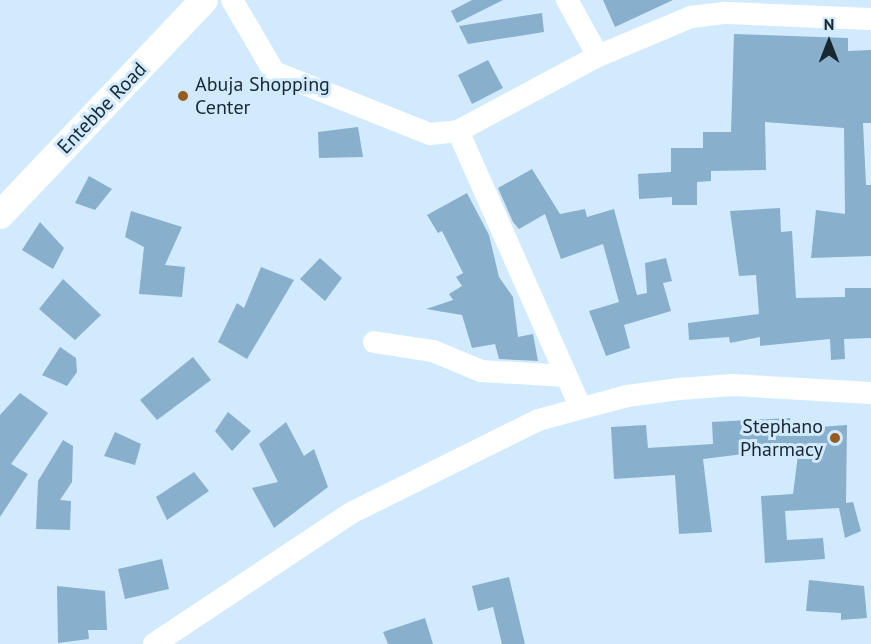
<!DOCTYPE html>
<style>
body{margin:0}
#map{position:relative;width:871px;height:644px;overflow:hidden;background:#d2eafd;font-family:"PT Sans",sans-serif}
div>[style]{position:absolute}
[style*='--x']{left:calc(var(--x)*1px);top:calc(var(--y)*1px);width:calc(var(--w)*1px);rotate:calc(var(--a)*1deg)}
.building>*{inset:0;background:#88afcc}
.minor>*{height:22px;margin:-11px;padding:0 11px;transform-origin:11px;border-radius:11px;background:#fff}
.major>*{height:28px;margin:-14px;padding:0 14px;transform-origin:14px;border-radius:14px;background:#fff}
.dots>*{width:16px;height:16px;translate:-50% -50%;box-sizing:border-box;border:3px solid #d2eafd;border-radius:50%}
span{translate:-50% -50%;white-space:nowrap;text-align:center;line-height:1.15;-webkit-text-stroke:6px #d2eafd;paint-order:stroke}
.poi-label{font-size:20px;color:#182833}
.left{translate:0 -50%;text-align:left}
.right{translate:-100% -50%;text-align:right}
.street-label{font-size:20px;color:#182833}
.north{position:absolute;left:799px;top:12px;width:60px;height:60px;-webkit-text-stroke:4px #d2eafd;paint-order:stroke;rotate:0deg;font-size:16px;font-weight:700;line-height:24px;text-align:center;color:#182833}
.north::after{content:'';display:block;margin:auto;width:21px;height:27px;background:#182833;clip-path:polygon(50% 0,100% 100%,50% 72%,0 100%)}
</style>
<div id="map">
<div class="building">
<i style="clip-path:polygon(472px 0,503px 0,457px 23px,451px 11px)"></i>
<i style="clip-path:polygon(603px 0,673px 0,615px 27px)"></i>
<i style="clip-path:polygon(542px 13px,544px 32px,468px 44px,459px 26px)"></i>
<i style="clip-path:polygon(734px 34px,848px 38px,848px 51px,871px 50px,871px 123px,863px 123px,866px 185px,871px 185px,871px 256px,811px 258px,816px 210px,845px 214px,844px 128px,765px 122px,766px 170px,711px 171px,711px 181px,697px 182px,697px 205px,672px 205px,672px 197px,639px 199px,638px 174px,671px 172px,671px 148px,703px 148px,703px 132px,731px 132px)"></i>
<i style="clip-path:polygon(488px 60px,503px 88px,472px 104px,458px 75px)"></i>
<i style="clip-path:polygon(358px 127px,363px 157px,319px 158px,318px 132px)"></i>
<i style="clip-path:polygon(532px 169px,560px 214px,585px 209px,587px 217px,614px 209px,637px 295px,647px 293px,645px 263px,666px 258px,672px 281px,663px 283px,671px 311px,624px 325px,630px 348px,606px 356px,589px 311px,619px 302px,603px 244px,561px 259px,545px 214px,519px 229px,513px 222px,498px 188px)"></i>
<i style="clip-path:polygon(89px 176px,112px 189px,95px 210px,75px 203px)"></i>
<i style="clip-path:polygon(467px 193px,489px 235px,499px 277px,513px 297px,518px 337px,533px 334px,538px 361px,499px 359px,495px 344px,472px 348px,462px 315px,426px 309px,453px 300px,449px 294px,462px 286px,456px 277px,463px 273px,442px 231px,438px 233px,427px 215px)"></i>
<i style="clip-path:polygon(780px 208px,781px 232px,792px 231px,796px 298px,845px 297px,845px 288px,871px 288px,871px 338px,844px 339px,845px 359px,831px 360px,830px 339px,760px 346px,760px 337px,730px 343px,729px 337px,689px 340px,688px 323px,759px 314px,756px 275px,739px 276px,730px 211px)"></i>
<i style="clip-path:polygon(131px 211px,182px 227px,165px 265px,185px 267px,182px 297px,139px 294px,144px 247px,125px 237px)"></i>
<i style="clip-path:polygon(40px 222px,64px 248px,53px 269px,22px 250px)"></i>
<i style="clip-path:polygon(320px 258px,342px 278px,325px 301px,300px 279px)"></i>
<i style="clip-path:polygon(261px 267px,294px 280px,247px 359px,218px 342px,237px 303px,244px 308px)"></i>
<i style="clip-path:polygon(63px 279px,101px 315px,75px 340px,39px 309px)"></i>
<i style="clip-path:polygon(60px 347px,76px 358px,77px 372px,67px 386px,42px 375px)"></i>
<i style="clip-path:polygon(193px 357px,211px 380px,157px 420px,140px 400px)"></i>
<i style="clip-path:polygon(20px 393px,48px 413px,11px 464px,28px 474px,0 517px,0 415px)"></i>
<i style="clip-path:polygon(228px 412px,251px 431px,232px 451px,215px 431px)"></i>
<i style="clip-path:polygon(790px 418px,791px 429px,847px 425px,846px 503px,853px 502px,861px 531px,845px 538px,839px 508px,785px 511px,787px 540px,823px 538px,825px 559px,765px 563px,761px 496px,793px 494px,799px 447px,703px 459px,712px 532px,679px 534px,675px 475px,614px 479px,611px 427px,646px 425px,648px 448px,713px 444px,712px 422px)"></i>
<i style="clip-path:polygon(286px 422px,304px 456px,314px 449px,328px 487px,274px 528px,252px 488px,278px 482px,259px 444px)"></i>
<i style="clip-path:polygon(115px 432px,141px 444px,135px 465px,104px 456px)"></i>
<i style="clip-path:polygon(63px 440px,73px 446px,72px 482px,60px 500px,71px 501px,70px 530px,36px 529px,38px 481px)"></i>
<i style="clip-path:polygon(194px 472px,209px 491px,167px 520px,156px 497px)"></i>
<i style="clip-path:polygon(162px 559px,169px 589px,125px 599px,118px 569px)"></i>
<i style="clip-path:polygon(509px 577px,525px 644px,502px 644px,493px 607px,478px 611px,472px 586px)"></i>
<i style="clip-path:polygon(809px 580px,864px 586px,867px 618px,841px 620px,841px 613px,806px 611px)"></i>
<i style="clip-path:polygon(57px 586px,105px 591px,107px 630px,88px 630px,89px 639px,58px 643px)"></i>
<i style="clip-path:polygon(425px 618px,433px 644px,388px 644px,383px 632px)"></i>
</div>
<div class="minor">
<i style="--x:232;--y:0;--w:83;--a:59.7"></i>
<i style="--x:274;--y:72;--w:168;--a:21.7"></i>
<i style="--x:430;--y:134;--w:28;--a:-6"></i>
<i style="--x:458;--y:131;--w:159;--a:-28.2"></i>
<i style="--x:598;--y:56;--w:101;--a:-22.8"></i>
<i style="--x:691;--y:17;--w:35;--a:-7"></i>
<i style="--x:726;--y:13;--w:145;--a:2.4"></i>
<i style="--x:567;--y:0;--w:64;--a:61"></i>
<i style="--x:458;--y:131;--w:303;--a:66.1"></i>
<i style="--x:374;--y:342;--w:60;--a:8.7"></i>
<i style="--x:433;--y:351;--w:52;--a:22.6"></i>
<i style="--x:481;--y:371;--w:86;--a:3.3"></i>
<i style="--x:154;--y:644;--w:237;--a:-33.6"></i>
<i style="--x:351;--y:513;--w:209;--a:-26.4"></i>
<i style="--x:538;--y:420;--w:92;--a:-15.1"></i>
<i style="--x:627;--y:396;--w:52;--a:-7.7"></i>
<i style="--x:679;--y:389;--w:54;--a:-4.2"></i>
<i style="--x:733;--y:385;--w:138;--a:3.3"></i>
</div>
<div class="major">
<i style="--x:0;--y:215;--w:296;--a:-46.5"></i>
</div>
<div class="dots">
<i style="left:183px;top:96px;background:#995c20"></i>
<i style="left:835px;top:438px;background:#995c20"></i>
</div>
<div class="poi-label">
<span class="left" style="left:195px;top:96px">Abuja Shopping<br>Center</span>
<span class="right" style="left:823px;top:438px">Stephano<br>Pharmacy</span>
</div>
<div class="street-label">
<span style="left:102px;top:108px;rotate:-46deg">Entebbe Road</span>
</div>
<div class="north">N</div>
</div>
